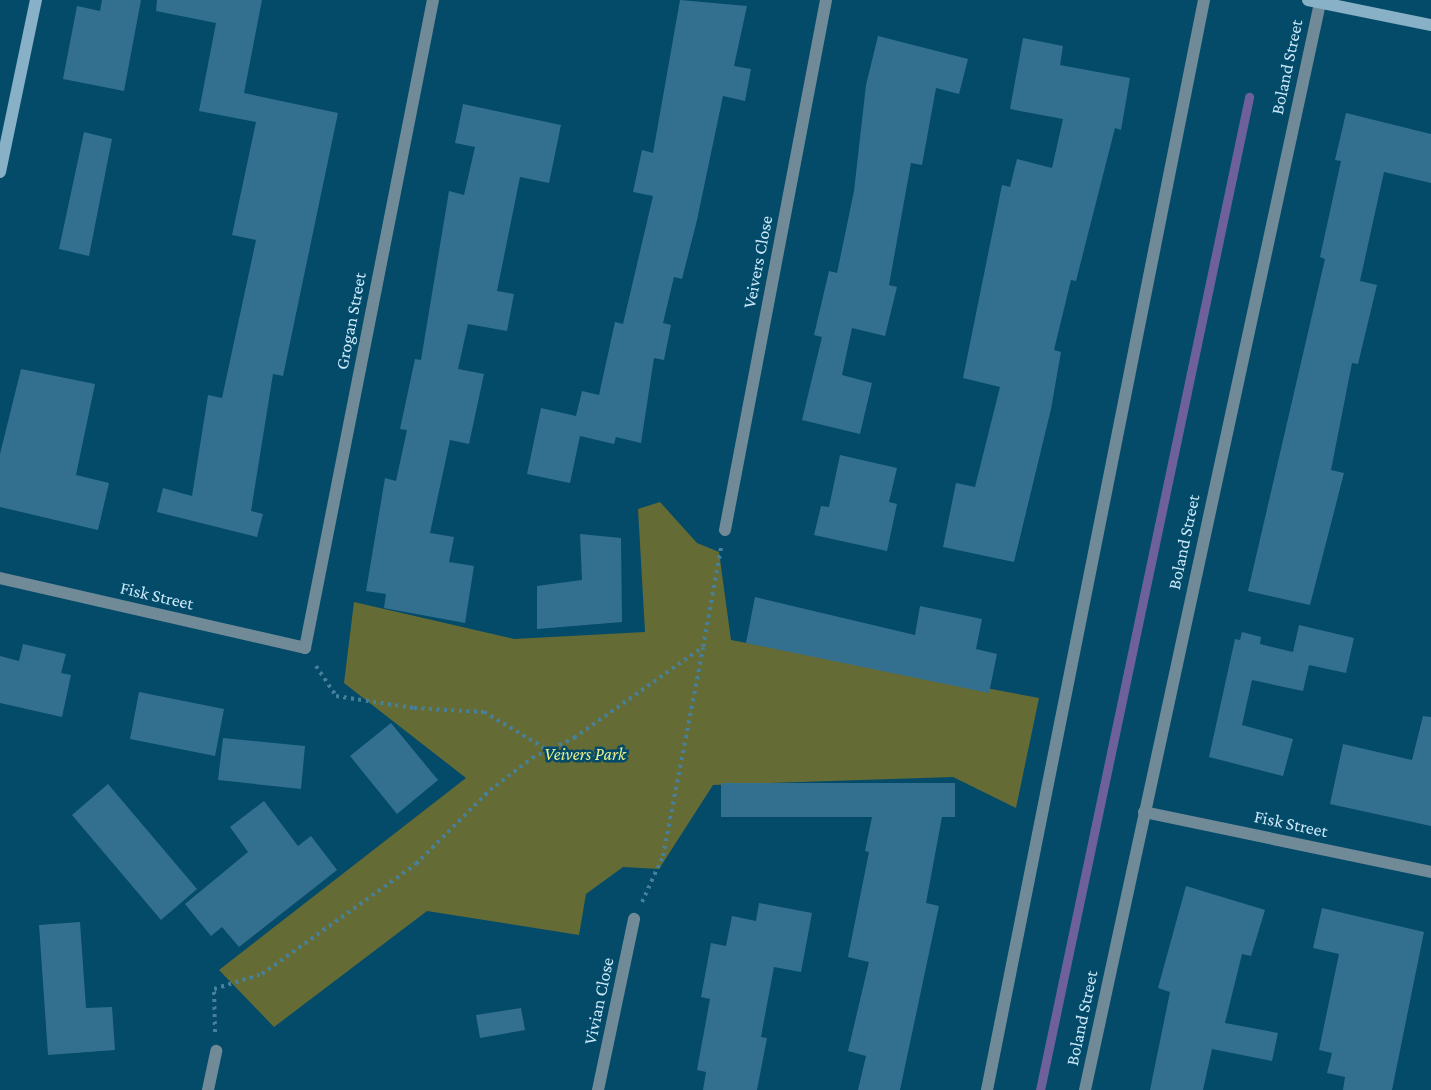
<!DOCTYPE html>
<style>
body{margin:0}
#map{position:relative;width:1431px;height:1090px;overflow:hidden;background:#034b69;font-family:"Crimson Pro",serif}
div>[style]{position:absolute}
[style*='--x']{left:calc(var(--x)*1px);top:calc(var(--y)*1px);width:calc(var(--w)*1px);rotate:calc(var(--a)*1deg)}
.green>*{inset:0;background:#656b35}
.stream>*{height:9px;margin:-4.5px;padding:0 4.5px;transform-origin:4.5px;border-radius:4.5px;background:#6e619b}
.building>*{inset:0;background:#33708f}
.path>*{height:4px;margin-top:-2px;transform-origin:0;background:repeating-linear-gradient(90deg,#46809a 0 3px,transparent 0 7.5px)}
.street>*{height:12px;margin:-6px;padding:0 6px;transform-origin:6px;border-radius:6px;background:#718a98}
.secondary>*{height:12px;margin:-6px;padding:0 6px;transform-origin:6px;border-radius:6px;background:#88b0c7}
span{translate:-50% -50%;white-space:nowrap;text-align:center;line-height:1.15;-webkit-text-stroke:5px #034b69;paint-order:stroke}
.street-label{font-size:18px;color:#cae8fa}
.park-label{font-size:18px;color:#e4ee8d;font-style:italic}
</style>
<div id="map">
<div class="green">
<i style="clip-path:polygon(660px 502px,697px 543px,719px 552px,731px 640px,1039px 698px,1016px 808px,953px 777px,713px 785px,659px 869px,623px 867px,586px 894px,579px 935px,427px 911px,274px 1027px,219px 970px,466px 778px,344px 683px,354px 602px,514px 639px,645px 632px,638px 509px)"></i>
</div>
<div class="stream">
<i style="--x:1040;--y:1090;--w:1015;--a:-78.11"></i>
</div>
<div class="building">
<i style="clip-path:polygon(102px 0,141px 0,124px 91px,63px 79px,77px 6px,100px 11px)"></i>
<i style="clip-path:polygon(157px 0,262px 0,244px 93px,338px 113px,283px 376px,273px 374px,251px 511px,263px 514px,257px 537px,157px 512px,163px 488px,192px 496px,208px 395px,222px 398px,256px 240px,232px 235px,256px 122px,199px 111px,216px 23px,156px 11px)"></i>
<i style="clip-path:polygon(680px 0,747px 6px,734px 66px,751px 69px,745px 101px,723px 96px,697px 220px,682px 279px,674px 277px,663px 323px,671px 325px,664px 360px,654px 358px,641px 443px,616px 437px,614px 444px,580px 436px,570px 483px,527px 474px,541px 408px,576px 416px,582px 391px,599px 395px,615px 322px,623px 324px,653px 196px,633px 192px,642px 150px,653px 153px)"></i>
<i style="clip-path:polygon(878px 36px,968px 59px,959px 94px,936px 88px,922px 165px,911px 163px,889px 285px,897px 287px,885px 336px,852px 328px,842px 375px,872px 383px,860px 434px,802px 420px,822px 337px,814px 335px,829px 271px,837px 273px,854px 191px,866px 85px)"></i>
<i style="clip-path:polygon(1023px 38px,1063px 46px,1060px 65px,1130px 78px,1121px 130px,1115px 128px,1076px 281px,1071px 280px,1054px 350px,1061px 352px,1051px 409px,1014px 562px,943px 547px,956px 483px,975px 487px,1000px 387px,963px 378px,1002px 185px,1010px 187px,1017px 159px,1052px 168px,1063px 119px,1010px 109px)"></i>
<i style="clip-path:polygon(463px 104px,561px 125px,549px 183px,520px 177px,497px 291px,514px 294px,507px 331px,468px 324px,458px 369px,484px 374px,469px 444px,450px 440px,430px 533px,454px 537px,449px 562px,474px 566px,465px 623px,384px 608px,386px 594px,366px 591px,385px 478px,396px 481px,407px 430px,400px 429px,415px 359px,421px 360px,449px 191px,464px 195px,475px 147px,455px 143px)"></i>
<i style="clip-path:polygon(1346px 113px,1431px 134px,1431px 183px,1384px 172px,1360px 281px,1377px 285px,1358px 364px,1352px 363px,1331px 470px,1344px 473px,1310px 605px,1248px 591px,1325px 259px,1320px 257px,1341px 161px,1335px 160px)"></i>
<i style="clip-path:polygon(84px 132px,112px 139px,89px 256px,59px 249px)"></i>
<i style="clip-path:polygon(21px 369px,95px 384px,76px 475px,109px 483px,98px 530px,0 507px,0 454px)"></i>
<i style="clip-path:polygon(840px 455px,897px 468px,889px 502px,897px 504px,887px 551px,814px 535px,821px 506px,829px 507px)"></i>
<i style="clip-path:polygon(580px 534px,621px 538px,622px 622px,537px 629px,537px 586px,582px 580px)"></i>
<i style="clip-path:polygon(755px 597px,915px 635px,920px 606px,982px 619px,976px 649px,997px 654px,989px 693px,746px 643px)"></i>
<i style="clip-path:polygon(1299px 625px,1354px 638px,1346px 673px,1309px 665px,1303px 691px,1252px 680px,1242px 725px,1293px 739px,1283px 776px,1209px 757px,1235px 639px,1240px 640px,1242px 632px,1261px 637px,1260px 644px,1293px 652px)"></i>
<i style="clip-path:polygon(23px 644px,66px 654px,61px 673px,71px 675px,62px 717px,0 703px,0 656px,19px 661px)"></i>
<i style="clip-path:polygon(139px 692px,224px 709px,215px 756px,130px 739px)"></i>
<i style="clip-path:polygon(1423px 716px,1431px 717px,1431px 826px,1330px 804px,1343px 744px,1412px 760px)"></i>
<i style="clip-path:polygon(391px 723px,438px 780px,397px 814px,350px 756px)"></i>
<i style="clip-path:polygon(223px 738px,305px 746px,301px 789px,218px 780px)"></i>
<i style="clip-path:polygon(721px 783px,955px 783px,955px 817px,942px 817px,926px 903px,939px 906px,900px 1090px,858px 1090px,866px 1056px,848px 1051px,869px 962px,848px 957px,869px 852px,865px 851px,872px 817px,721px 817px)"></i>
<i style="clip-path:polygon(108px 784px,197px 889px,161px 920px,72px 815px)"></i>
<i style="clip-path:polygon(264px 801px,298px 846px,311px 836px,337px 870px,239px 947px,222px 927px,211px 936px,185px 904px,248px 852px,230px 827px)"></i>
<i style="clip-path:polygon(1186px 886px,1265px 910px,1251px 956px,1242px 954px,1225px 1023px,1278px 1033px,1272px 1061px,1212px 1049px,1203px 1090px,1150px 1090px,1170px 992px,1158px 988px)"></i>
<i style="clip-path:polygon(759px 903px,812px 913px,801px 972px,774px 967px,761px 1037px,767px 1038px,757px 1090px,703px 1090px,706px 1072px,697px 1070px,710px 999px,701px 997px,711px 943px,726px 946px,732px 916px,756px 921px)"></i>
<i style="clip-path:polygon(1322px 908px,1424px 932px,1392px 1090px,1343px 1090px,1345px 1077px,1327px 1073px,1332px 1053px,1319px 1050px,1339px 954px,1313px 948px)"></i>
<i style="clip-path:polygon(80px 922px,86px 1008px,112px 1007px,115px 1050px,48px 1055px,39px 925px)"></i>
<i style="clip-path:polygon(521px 1008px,525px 1030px,480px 1038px,476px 1015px)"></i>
</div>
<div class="path">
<i style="--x:316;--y:666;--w:36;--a:56"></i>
<i style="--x:336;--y:696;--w:79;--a:8.7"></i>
<i style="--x:414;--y:708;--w:70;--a:3.3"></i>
<i style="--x:484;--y:712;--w:74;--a:30.7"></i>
<i style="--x:642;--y:902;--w:51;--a:-65.5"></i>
<i style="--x:663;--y:856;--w:212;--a:-79.1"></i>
<i style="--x:215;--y:1032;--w:43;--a:-91.3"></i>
<i style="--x:214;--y:989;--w:50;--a:-17.4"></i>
<i style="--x:262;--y:974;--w:189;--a:-35.5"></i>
<i style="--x:416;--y:864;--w:105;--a:-45"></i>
<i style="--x:490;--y:790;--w:53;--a:-37.3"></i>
<i style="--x:532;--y:758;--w:47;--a:-25.5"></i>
<i style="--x:574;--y:738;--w:158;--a:-35.2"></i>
<i style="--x:703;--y:647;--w:101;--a:-79.7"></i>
</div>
<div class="street">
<i style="--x:725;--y:530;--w:540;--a:-79.21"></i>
<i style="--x:0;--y:578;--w:313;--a:12.9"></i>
<i style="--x:305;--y:648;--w:661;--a:-78.83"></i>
<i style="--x:1144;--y:812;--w:293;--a:11.8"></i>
<i style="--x:208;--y:1090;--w:40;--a:-78"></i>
<i style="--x:598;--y:1090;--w:175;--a:-78.1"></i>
<i style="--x:987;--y:1090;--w:1111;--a:-78.74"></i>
<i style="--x:1085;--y:1090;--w:1112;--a:-77.8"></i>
</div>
<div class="secondary">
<i style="--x:1308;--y:0;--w:126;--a:11.5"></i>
<i style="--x:0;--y:172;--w:176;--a:-78.2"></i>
</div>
<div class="street-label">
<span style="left:1287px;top:67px;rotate:-78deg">Boland Street</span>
<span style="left:758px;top:262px;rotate:-79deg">Veivers Close</span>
<span style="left:351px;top:321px;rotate:-79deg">Grogan Street</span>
<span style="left:1184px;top:542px;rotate:-78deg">Boland Street</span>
<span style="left:157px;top:596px;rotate:13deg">Fisk Street</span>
<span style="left:1291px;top:824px;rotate:12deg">Fisk Street</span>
<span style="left:599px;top:1001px;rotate:-78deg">Vivian Close</span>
<span style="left:1082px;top:1018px;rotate:-78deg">Boland Street</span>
</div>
<div class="park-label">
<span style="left:585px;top:754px">Veivers Park</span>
</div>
</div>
